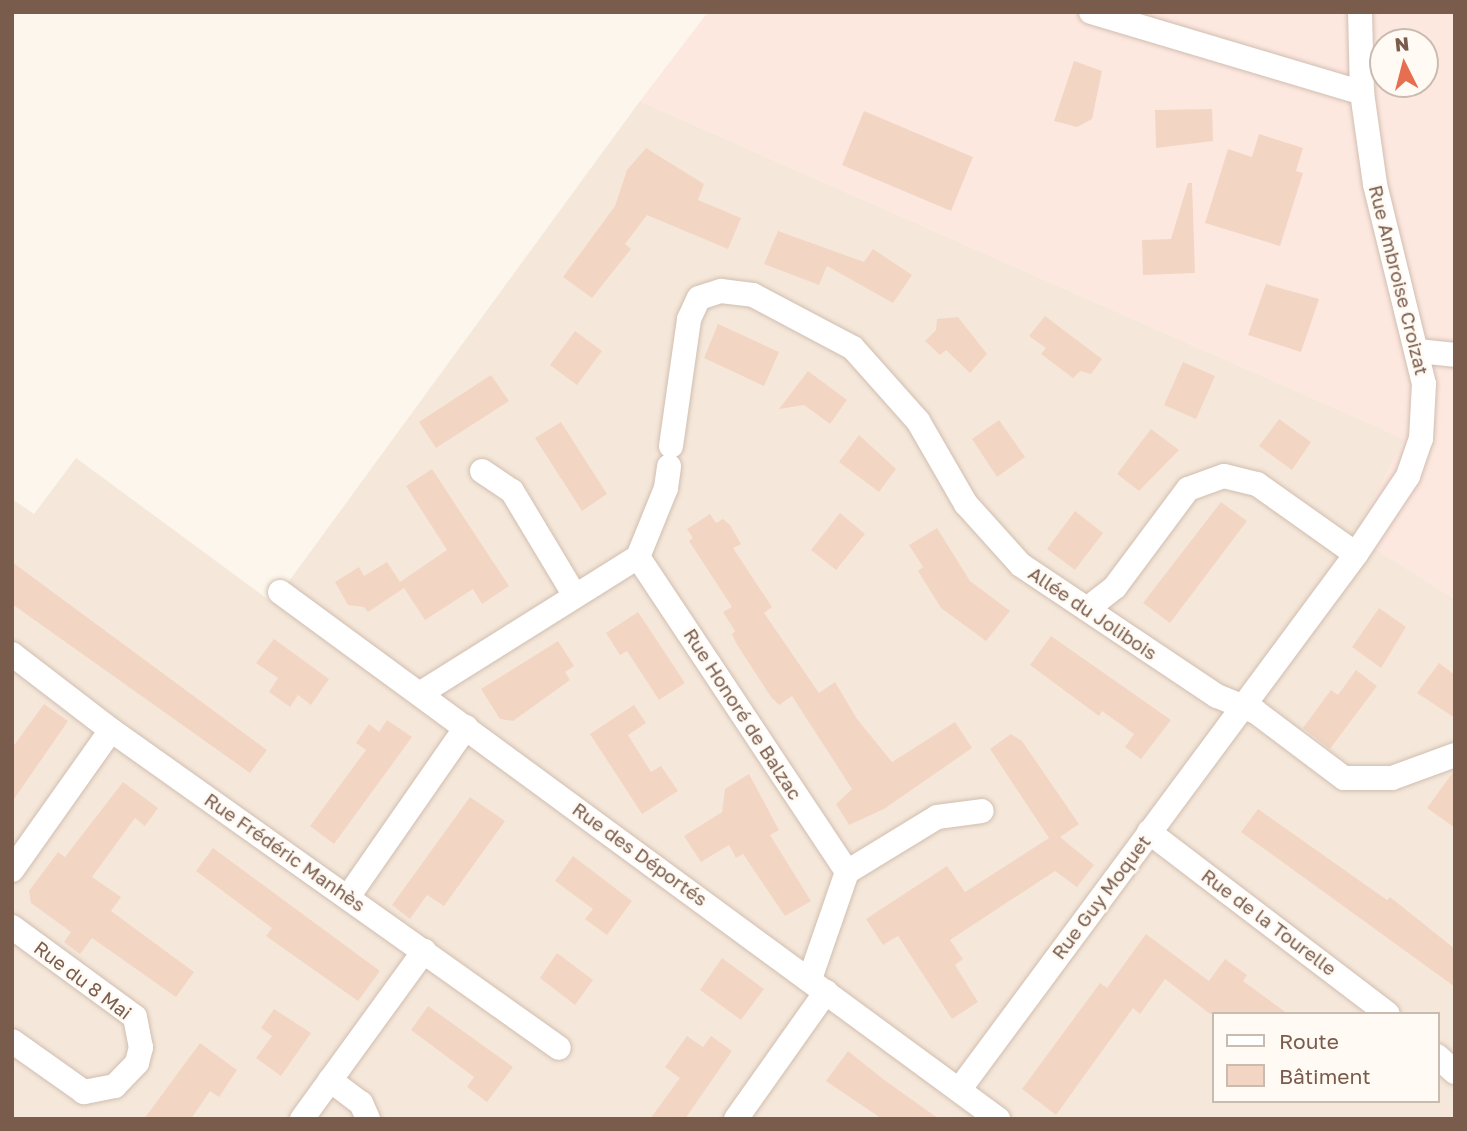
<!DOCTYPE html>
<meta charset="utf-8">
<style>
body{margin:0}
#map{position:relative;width:1467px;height:1131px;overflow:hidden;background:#fdf6ec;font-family:"Golos Text",sans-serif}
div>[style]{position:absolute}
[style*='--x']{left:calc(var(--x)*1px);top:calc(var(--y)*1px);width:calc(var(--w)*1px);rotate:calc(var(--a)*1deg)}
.residential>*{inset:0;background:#f5e8da}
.commercial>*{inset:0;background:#fde8e0}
.building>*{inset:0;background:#f3d5c3}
.roads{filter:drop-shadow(0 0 2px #d1beb0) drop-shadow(0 0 2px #d1beb0)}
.minor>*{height:24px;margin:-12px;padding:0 12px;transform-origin:12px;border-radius:12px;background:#fff}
span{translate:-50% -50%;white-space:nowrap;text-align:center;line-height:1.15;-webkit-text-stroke:5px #fffaf3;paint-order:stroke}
.street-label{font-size:19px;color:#7a5c4d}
.frame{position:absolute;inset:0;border:14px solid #7a5c4d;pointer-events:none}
.legend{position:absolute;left:1212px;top:1012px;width:228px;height:91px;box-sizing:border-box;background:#fffaf3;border:2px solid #cabbb1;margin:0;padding:9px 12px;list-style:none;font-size:21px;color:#7a5c4d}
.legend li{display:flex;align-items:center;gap:14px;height:35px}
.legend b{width:35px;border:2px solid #cabbb1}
.north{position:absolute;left:1369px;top:28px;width:70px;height:70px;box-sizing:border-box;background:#fffaf3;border:2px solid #cabbb1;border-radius:50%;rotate:354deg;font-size:19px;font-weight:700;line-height:28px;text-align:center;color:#7a5c4d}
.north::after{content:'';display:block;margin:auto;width:24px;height:32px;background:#e76f51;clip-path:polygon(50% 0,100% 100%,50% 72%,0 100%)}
</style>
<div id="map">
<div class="residential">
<i style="clip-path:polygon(evenodd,640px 101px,1405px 439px,1355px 536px,1455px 599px,1455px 1119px,12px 1119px,12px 499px,34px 514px,76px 458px,273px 603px,640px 101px,1213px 1014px,1437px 1014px,1437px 1101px,1213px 1101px,1213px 1014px)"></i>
</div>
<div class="commercial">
<i style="clip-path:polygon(evenodd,708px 12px,1455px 12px,1455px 599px,1354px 536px,1404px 439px,640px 101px,708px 12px,1383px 42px,1425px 42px,1425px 84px,1383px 84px,1383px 42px)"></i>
</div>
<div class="building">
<i style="clip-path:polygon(1074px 61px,1102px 71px,1092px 119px,1077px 127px,1054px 121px)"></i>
<i style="clip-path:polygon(1212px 109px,1213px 141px,1156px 148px,1155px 110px)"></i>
<i style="clip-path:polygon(864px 111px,973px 157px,951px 211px,842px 165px)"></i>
<i style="clip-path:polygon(1259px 134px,1303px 148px,1296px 171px,1303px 173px,1280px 246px,1205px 223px,1228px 149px,1252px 157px)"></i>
<i style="clip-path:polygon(646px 148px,704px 184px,698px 200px,741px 218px,728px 249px,647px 215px,625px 244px,631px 249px,592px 298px,563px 277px,615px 206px,627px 170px)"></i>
<i style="clip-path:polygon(1188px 183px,1192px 183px,1195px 273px,1143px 275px,1142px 240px,1171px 239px)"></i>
<i style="clip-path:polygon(778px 231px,864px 262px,873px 249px,912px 275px,893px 303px,827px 266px,819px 285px,764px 264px)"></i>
<i style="clip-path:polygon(1266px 284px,1319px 299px,1301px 352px,1248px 335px)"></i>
<i style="clip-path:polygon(1045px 316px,1102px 359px,1091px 374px,1080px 371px,1073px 378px,1041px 354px,1046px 348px,1029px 336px)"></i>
<i style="clip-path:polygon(958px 317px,987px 354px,970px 373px,946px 350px,940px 355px,925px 341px,936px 330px,937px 319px)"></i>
<i style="clip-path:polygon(718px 324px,779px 352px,764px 386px,704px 358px)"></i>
<i style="clip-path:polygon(575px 331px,602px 351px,577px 385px,550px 365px)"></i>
<i style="clip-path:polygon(1183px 362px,1215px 376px,1196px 419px,1164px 405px)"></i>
<i style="clip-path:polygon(808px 371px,847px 400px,830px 424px,804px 405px,779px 409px)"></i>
<i style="clip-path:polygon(491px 375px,509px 401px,436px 448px,419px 422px)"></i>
<i style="clip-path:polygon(1279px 419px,1311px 442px,1292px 470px,1259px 446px)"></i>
<i style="clip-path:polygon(999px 420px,1025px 457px,997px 477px,972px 439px)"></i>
<i style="clip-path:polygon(561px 422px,607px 494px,582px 511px,535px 438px)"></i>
<i style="clip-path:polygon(1151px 429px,1179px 450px,1139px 491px,1117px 474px)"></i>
<i style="clip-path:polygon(859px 435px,896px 469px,879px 492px,839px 462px)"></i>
<i style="clip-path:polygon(432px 469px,509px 586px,482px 604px,473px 589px,425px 620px,404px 588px,368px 612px,364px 607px,348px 605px,335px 582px,359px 567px,364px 576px,387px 562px,400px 582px,447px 550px,406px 486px)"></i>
<i style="clip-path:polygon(1221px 502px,1247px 521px,1170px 623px,1143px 603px)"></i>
<i style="clip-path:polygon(1075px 511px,1103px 533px,1075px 570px,1047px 549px)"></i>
<i style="clip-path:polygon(840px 513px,865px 534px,836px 570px,811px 550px)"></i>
<i style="clip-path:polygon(710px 514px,716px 523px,723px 519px,730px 525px,741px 544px,733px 548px,772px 607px,764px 613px,819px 693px,835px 682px,857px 719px,892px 762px,955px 722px,972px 748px,884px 809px,849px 825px,836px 804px,852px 789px,792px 696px,779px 705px,771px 697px,736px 643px,732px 634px,735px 631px,723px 612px,732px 607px,689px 541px,693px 538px,687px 529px)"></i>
<i style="clip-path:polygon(937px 528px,970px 581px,1010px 611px,986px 641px,941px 608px,918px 571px,923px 567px,909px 545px)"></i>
<i style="clip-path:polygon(12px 562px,267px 750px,250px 773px,12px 604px)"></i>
<i style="clip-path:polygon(1379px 608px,1406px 627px,1381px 668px,1352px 647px)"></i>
<i style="clip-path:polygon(638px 612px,685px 683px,659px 700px,627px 651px,620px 655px,606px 633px)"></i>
<i style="clip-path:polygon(1051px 636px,1171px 720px,1141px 759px,1125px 747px,1134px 734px,1102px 711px,1099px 716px,1030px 665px)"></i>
<i style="clip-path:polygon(274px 639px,329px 679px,311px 705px,298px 695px,290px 707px,269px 692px,278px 678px,256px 663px)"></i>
<i style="clip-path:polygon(558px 641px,574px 666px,565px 672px,570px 680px,513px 721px,500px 719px,481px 689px)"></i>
<i style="clip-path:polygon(1439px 663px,1455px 675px,1455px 718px,1417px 693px)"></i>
<i style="clip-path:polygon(1356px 670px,1377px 686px,1330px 749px,1303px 728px,1331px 690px,1338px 695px)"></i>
<i style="clip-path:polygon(44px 704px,68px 721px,12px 802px,12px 748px)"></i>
<i style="clip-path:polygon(634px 705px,646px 723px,628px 735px,651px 772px,661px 766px,678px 791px,642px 814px,590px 734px)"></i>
<i style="clip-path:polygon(387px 720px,412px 737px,334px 844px,310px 826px,366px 750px,356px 743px,369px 724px,379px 732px)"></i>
<i style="clip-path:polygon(1011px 734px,1022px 741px,1079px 824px,1060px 837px,1094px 865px,1077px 887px,1055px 871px,950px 940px,963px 959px,955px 965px,978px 1002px,952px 1019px,898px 936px,883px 945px,866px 919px,947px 866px,965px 892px,1049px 838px,990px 749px)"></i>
<i style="clip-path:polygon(1454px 771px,1455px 771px,1455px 828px,1427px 808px)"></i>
<i style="clip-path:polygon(749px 774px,779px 830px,770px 835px,811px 901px,785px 916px,743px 854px,736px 858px,729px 845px,701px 862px,684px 836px,722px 812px,725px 789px)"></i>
<i style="clip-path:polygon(123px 782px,158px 808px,145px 826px,135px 818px,92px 877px,121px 897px,111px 911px,194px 972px,176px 997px,92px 938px,80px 954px,64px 942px,71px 932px,31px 903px,29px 891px,58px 852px,65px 857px)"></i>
<i style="clip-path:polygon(470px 797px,505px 821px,444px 906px,427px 895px,410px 919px,392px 905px)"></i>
<i style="clip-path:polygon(1258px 809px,1387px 900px,1390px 897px,1455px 949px,1455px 987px,1241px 832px)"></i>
<i style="clip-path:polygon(213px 848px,380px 971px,358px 1001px,266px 936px,272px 928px,196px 871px)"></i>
<i style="clip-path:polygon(573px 856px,632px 901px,607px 935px,585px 919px,593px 909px,555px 881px)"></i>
<i style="clip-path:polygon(1146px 934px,1209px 981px,1225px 959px,1247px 975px,1243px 981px,1288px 1014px,1210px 1014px,1165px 979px,1140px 1014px,1133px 1008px,1056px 1115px,1022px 1089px,1100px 983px,1107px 988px)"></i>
<i style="clip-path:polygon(557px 953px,593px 980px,575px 1005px,540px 978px)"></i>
<i style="clip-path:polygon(722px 958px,764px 989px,741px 1020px,700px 990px)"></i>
<i style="clip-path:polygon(428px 1006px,513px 1067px,487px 1102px,467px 1087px,474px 1077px,411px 1030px)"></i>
<i style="clip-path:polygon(274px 1009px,311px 1033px,281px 1076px,256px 1058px,272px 1036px,261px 1028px)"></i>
<i style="clip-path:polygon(687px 1036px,703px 1047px,711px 1036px,732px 1051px,685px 1119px,650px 1119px,680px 1078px,665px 1067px)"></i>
<i style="clip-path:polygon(200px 1043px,237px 1070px,219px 1097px,210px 1091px,191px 1119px,144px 1119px)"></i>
<i style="clip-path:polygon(848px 1051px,883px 1079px,939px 1119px,882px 1119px,826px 1081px)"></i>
</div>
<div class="roads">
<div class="minor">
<i style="--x:1091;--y:12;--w:283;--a:16.6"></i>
<i style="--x:1418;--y:351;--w:37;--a:6"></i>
<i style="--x:671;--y:446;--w:128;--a:-81.9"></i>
<i style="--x:689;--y:319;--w:23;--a:-65"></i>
<i style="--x:699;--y:298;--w:23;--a:-18"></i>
<i style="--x:721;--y:291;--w:32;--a:7"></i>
<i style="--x:753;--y:295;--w:113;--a:27.9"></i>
<i style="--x:853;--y:348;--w:98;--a:48.3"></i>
<i style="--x:918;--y:421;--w:96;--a:60"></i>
<i style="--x:966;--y:504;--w:82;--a:48"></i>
<i style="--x:1021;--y:565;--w:236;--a:33.8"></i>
<i style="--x:1217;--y:696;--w:42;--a:22.3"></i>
<i style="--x:1256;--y:712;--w:110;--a:36.9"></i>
<i style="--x:1344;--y:778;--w:48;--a:0"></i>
<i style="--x:1392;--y:778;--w:67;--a:-20.1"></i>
<i style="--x:482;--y:471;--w:36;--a:34"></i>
<i style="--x:512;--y:491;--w:120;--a:59"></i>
<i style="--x:638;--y:557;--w:378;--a:56.4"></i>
<i style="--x:847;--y:872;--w:113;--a:109.1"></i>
<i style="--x:638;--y:557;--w:74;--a:-67.9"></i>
<i style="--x:666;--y:488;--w:22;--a:-82"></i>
<i style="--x:280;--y:592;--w:891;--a:36.28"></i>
<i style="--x:1087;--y:609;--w:36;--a:-38"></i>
<i style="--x:1115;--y:587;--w:122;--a:-53.3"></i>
<i style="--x:1188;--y:489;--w:38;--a:-20"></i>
<i style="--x:1224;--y:476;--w:34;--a:14"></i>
<i style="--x:1257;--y:484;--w:121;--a:35.3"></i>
<i style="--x:12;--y:654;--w:125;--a:37.5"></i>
<i style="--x:111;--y:730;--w:549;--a:35.37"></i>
<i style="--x:421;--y:693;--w:256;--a:-32.1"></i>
<i style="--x:1149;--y:832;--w:300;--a:37.3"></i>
<i style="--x:12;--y:870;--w:171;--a:-54.7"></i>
<i style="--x:847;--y:872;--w:105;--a:-31.4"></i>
<i style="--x:937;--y:817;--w:45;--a:-7.6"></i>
<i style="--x:348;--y:897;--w:207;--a:-55.2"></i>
<i style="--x:12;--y:927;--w:152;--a:36.2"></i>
<i style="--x:135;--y:1017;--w:31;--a:79"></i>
<i style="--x:141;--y:1047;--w:16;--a:104"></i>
<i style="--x:137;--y:1063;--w:32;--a:134"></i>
<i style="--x:115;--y:1086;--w:32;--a:169"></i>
<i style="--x:84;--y:1092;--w:88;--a:-144.7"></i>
<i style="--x:1437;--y:1056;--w:24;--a:42"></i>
<i style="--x:330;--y:1080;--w:39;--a:37"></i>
<i style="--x:361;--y:1103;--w:17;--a:66"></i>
<i style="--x:959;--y:1090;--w:667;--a:-53.47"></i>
<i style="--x:1356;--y:554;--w:94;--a:-56.3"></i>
<i style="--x:1408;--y:476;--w:39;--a:-71"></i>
<i style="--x:1421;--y:439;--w:55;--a:-86.9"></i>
<i style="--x:1424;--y:384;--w:206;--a:-103.8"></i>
<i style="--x:1375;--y:184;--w:92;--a:-98.1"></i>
<i style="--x:1362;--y:93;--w:81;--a:-91.4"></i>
<i style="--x:302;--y:1119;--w:208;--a:-54"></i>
<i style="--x:736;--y:1119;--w:156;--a:-54.7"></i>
</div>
</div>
<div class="street-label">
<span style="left:1399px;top:280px;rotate:76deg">Rue Ambroise Croizat</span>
<span style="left:1093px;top:613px;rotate:34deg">Allée du Jolibois</span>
<span style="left:743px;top:714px;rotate:57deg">Rue Honoré de Balzac</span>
<span style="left:285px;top:852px;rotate:35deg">Rue Frédéric Manhès</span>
<span style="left:640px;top:854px;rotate:36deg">Rue des Déportés</span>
<span style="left:1101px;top:897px;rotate:-53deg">Rue Guy Moquet</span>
<span style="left:1269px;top:922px;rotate:37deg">Rue de la Tourelle</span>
<span style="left:83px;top:980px;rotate:37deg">Rue du 8 Mai</span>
</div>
<div class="frame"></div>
<ul class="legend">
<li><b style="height:9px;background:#fff"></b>Route</li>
<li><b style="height:19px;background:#f3d5c3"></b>Bâtiment</li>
</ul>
<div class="north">N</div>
</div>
